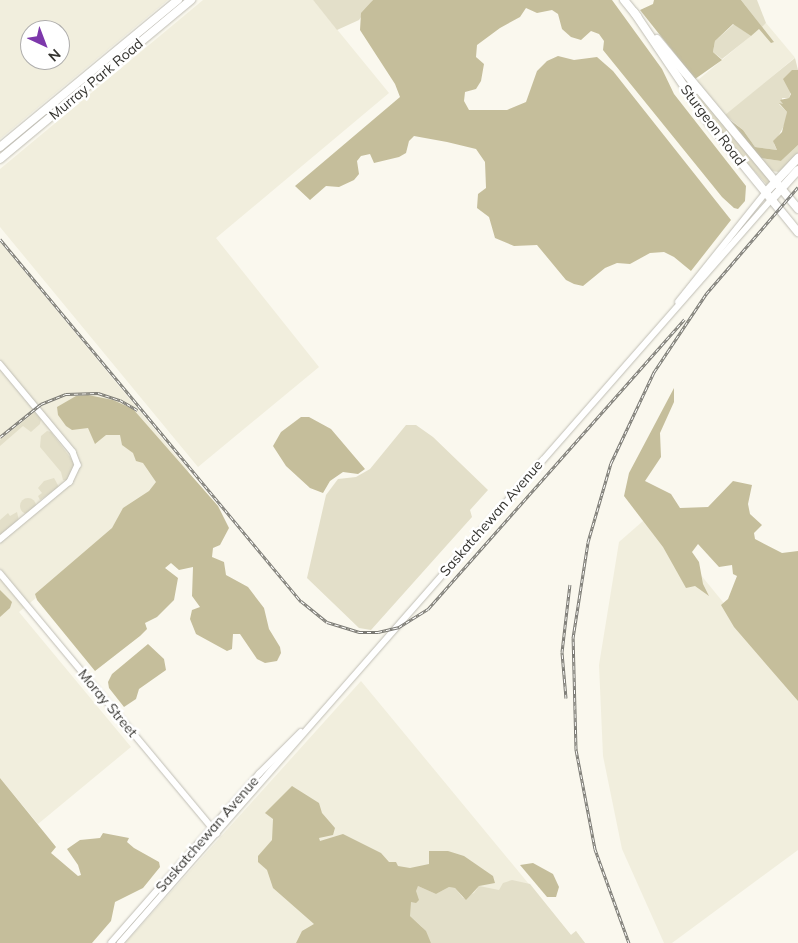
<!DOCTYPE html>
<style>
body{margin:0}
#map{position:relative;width:798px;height:943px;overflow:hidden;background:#faf8ee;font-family:Mulish,sans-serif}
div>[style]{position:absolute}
.built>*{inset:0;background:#f1eedd;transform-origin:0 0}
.green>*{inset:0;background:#e3dfc9}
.round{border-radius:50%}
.forest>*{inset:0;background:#c5be9b}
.roads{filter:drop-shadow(0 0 1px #bfbdb4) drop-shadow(0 0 1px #bfbdb4)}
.street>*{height:5.5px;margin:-2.75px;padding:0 2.75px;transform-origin:2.75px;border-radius:2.75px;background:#fff}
.secondary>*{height:8px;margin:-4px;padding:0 4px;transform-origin:4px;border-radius:4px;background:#fff}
.rail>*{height:3px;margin-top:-1.5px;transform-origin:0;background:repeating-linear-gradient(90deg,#fff 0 4px,#7b7a74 0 8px);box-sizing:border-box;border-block:1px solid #7b7a74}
span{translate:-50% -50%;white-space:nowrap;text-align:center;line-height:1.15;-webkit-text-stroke:5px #fff;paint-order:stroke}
.street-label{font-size:14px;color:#34332f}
.north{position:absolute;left:20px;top:20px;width:50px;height:50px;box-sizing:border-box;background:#fff;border:1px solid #aeadac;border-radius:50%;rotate:137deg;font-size:14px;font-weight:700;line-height:20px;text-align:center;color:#34332f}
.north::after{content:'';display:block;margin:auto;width:18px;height:22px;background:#7d38ab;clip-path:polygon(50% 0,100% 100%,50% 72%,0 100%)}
</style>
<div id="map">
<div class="built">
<div style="clip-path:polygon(evenodd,0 0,168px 0,0 139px,0 0,30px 30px,60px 30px,60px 60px,30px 60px,30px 30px)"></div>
<div style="clip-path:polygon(203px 0,313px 0,389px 93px,216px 238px,319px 367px,198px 467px,0 227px,0 169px)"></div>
<div style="left:766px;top:23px;width:45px;height:90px;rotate:50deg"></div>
<div style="clip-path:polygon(0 242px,189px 471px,19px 612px,131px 747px,38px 824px,0 778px)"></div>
<div style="clip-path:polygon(651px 514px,798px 694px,798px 850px,672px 943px,664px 943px,622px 849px,603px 756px,599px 665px,619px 542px)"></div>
<div style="clip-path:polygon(361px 681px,571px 935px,576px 931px,585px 943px,125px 943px)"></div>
</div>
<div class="green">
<div style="clip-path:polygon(313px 0,373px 0,359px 20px,337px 30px)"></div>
<div style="clip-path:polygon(741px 0,757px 0,766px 23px,762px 27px)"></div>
<div style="clip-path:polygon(734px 24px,751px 36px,722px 59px,713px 52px,715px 41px)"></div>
<div style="clip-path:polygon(795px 58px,798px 70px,789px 98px,782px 98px,783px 104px,779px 104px,787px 112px,786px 122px,774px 144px,777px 150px,755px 147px,743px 130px,725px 115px)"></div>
<div style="clip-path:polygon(696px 97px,700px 97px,768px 178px,770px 182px,767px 185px,726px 140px)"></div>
<div style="clip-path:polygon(798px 145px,798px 155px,779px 172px,770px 171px,760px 158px,781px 161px)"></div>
<div style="clip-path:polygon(35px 412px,41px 419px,40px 424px,31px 432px,23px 426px,0 446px,0 440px)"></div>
<div style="clip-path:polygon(406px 425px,416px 425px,433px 437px,488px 490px,470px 510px,472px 517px,371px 630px,359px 628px,307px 578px,326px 495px,338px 479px,356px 477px,370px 469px)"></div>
<div style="clip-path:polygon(47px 431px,51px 432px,73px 461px,74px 468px,68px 481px,63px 480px,61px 472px,40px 447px,41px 436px)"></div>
<div style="clip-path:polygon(54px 478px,59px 487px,40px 500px,38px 496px,42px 493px,38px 488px,44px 481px)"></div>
<div class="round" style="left:20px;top:498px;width:16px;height:16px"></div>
<div style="clip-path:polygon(17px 512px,19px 521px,0 537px,0 520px,8px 513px,10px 516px)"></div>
<div style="clip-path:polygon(512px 880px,530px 884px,571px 935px,576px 931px,585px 943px,431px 943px,422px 927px,410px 916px,410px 901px,418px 886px,436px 894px,449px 887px,455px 888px,463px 898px,474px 893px,479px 886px,499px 890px,503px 883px)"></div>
</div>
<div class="forest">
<div style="clip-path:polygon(373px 0,612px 0,662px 69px,674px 94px,746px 186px,745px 201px,738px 209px,734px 208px,722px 197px,603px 50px,604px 41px,599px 34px,591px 31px,581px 40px,571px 37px,562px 29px,558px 14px,552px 10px,537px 13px,526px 8px,520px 17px,500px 28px,477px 45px,476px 57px,484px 64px,481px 81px,476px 89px,465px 92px,464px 101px,469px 110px,507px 110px,526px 102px,537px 71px,547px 61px,558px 56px,574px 60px,597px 57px,613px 71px,731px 220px,691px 271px,674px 257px,664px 252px,650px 253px,630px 264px,617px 263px,605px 268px,583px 286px,574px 284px,566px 280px,537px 245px,514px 246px,495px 238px,489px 217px,477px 208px,478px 194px,486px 188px,485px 162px,476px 149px,447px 142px,414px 136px,409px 141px,406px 153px,399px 157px,374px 163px,370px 154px,361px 156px,357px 161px,359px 174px,354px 180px,339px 187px,326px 186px,310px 200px,295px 186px,400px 97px,395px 84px,360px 30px,361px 13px)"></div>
<div style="clip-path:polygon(654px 0,741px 0,774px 42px,771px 43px,759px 29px,751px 36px,733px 24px,715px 41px,713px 52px,722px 60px,695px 79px,640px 10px,653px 4px)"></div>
<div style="clip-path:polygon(792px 70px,798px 70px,798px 145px,781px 161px,760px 158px,730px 120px,743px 130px,755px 147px,777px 150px,773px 141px,782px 132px,787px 112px,779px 103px,783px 104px,780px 100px,789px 98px,791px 94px,783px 79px)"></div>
<div style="clip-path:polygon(674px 388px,674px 402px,660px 433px,661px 457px,645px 481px,671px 494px,680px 508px,708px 507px,733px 481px,752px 485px,748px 504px,750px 514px,762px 525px,754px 533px,755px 539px,782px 553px,798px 551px,798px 701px,734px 627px,721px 605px,728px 599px,737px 576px,733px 574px,732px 565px,719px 567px,698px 544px,692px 552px,699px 562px,703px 584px,709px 596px,695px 586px,686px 588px,663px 547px,624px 496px,629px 473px)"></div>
<div style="clip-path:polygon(88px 395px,113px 400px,133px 409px,218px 506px,229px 528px,220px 545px,213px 548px,212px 557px,224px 562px,226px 575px,248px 587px,264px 608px,269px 629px,280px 647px,281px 653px,277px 661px,265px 663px,257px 659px,240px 634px,233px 634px,232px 649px,227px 651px,196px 634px,190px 619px,192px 610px,200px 607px,192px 596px,193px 567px,179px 570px,171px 563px,165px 568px,178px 578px,174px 600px,157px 617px,145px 623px,147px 629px,140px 636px,95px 671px,37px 600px,35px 594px,112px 528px,123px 508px,149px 491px,156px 482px,143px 463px,136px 461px,133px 453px,122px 445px,120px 435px,106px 435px,95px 444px,88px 428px,72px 430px,66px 426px,58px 415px,57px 407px,76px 396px)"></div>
<div style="clip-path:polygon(301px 417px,309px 417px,331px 429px,365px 469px,358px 474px,343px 472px,330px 481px,323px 493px,310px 488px,286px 466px,273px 446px,281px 432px)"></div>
<div style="clip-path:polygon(0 590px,12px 602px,10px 608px,0 617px)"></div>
<div style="clip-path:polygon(148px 644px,164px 659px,166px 670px,139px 689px,136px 699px,124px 707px,109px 688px,108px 682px,112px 674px)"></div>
<div style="clip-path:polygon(0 778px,56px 847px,51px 853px,78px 876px,81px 875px,78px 865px,67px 849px,80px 840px,100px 838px,103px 833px,129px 838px,127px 842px,134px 848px,159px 862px,160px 867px,143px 888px,115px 902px,111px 921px,92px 943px,0 943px)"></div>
<div style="clip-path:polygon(292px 786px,319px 803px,322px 813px,335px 828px,333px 835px,319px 838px,320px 841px,343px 834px,381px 853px,389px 862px,396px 862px,398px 866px,410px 868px,429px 864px,429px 851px,448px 851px,464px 856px,493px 876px,495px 883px,479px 886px,466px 900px,455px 888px,449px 887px,436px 894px,418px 886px,416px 891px,419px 900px,416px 903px,411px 902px,410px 916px,426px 931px,431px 943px,296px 943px,302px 931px,314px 924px,273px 888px,267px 870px,258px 862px,258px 856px,272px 840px,273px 819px,265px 813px)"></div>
<div style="clip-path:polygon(533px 863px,553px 874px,559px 887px,556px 897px,547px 897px,520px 865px)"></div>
</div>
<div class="roads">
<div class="street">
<div style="left:678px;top:302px;width:141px;rotate:-51.3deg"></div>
<div style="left:0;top:364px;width:114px;rotate:50.3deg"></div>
<div style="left:73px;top:452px;width:14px;rotate:69deg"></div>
<div style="left:78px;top:465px;width:19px;rotate:115deg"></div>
<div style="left:70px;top:482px;width:91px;rotate:140.4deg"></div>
<div style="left:0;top:573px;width:339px;rotate:50.2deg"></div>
<div style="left:111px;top:943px;width:225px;rotate:-48.8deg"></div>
<div style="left:259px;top:774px;width:59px;rotate:-45deg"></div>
<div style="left:120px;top:943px;width:988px;rotate:-48.78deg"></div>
</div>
<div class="secondary">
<div style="left:624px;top:0;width:21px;rotate:51deg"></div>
<div style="left:634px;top:12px;width:134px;rotate:56deg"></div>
<div style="left:709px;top:123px;width:141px;rotate:50.8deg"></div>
<div style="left:657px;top:39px;width:221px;rotate:50.3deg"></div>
<div style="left:0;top:147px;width:231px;rotate:-39.6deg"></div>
<div style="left:0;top:159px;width:249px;rotate:-39.8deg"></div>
<div style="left:766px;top:192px;width:47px;rotate:-46.7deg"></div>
<div style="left:771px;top:200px;width:40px;rotate:-48deg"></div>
</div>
</div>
<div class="rail">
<div style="left:0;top:239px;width:471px;rotate:50.3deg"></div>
<div style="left:301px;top:601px;width:33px;rotate:39deg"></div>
<div style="left:327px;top:622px;width:34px;rotate:17deg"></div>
<div style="left:359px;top:632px;width:19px"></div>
<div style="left:378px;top:632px;width:22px;rotate:-13deg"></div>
<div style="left:399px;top:627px;width:34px;rotate:-32deg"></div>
<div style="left:428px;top:609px;width:387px;rotate:-48.5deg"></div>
<div style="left:0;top:437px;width:53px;rotate:-38.8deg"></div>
<div style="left:41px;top:404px;width:27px;rotate:-22deg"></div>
<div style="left:66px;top:394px;width:32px;rotate:-2deg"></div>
<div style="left:98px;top:393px;width:23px;rotate:18deg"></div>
<div style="left:120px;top:400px;width:20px;rotate:30deg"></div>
<div style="left:566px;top:698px;width:46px;rotate:-95deg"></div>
<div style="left:562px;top:652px;width:68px;rotate:-83.3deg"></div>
<div style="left:629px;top:943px;width:100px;rotate:-109.9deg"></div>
<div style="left:595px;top:849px;width:102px;rotate:-100.8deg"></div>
<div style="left:576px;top:749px;width:111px;rotate:-91.5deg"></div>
<div style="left:573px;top:638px;width:97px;rotate:-81.1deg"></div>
<div style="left:588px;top:542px;width:82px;rotate:-73.8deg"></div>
<div style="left:611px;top:463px;width:101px;rotate:-64.7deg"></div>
<div style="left:654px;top:372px;width:94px;rotate:-56.3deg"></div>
<div style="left:706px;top:294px;width:141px;rotate:-49.3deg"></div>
</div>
<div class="street-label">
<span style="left:96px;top:79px;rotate:-40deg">Murray Park Road</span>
<span style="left:713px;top:125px;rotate:53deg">Sturgeon Road</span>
<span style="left:491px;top:518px;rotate:-49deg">Saskatchewan Avenue</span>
<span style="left:108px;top:703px;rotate:50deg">Moray Street</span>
<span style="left:207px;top:834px;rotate:-49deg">Saskatchewan Avenue</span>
</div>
<div class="north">N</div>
</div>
